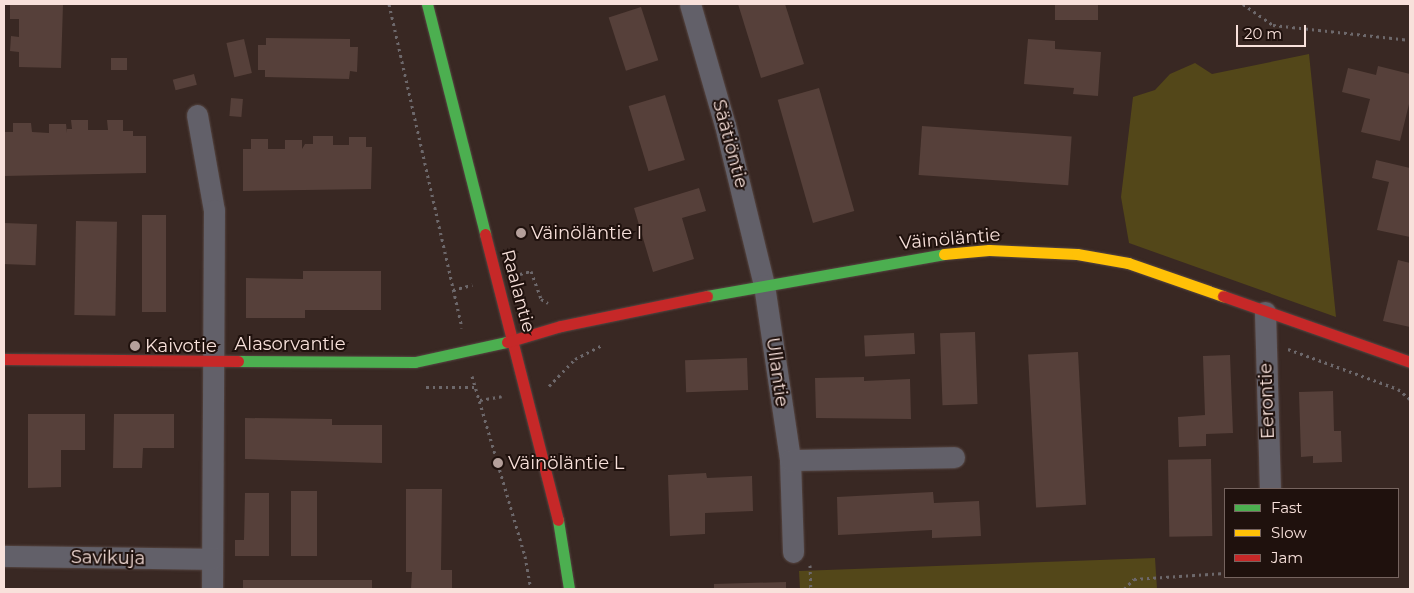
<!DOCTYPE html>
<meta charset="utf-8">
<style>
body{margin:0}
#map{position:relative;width:1414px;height:593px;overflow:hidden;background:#392823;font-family:Montserrat,sans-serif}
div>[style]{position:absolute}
.green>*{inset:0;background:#534719}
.building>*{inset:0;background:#56403a;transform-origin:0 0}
.path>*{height:3px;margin-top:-1.5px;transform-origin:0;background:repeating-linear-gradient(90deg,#6d686b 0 2.5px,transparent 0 6.5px)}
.roads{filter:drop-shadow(0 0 1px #564642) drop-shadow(0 0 1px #564642)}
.street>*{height:21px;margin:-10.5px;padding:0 10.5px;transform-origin:10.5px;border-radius:10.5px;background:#626069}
.fast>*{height:11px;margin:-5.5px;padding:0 5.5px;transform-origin:5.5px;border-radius:5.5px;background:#4caf50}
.slow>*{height:11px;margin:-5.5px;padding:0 5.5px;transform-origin:5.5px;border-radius:5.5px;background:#ffc107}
.jam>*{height:11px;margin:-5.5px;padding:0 5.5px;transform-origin:5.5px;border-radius:5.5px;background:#c62828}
.dots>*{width:14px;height:14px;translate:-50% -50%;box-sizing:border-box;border:2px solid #1f110d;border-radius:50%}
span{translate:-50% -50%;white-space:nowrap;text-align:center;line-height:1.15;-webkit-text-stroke:4px #1f110d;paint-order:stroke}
.street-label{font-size:18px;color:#f8e1db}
.poi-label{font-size:18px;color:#f8e1db}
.left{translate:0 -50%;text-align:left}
.frame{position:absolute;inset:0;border:5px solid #f8e1db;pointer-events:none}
.legend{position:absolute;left:1224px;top:488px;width:175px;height:90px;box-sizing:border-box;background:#1f110d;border:1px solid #76645f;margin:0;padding:6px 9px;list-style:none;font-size:15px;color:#f8e1db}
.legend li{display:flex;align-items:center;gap:10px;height:25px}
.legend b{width:25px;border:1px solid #76645f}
.scale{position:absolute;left:1236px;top:25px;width:70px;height:22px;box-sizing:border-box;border:2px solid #f8e1db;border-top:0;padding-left:6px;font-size:15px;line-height:18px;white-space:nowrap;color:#f8e1db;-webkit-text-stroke:4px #1f110d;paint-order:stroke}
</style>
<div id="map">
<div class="green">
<div style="clip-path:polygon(1309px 54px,1336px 317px,1129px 243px,1121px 197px,1133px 97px,1155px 90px,1170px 74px,1195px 63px,1212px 74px)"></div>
<div style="clip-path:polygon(1155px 558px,1157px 589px,800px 589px,799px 571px)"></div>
</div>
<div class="building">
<div style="clip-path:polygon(10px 4px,63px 4px,61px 68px,19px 67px,19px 52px,10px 51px,11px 36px,19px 37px,19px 19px,10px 19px)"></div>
<div style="clip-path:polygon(738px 4px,785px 4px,804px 64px,761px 78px)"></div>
<div style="left:1055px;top:4px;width:43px;height:16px"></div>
<div style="left:641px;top:7px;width:56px;height:34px;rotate:72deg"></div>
<div style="clip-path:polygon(266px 38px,350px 39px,350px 47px,358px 47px,357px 72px,350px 71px,349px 79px,265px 77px,265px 70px,258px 70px,258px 45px,266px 45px)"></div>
<div style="left:244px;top:39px;width:35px;height:18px;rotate:77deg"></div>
<div style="clip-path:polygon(1028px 39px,1055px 41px,1055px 49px,1101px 52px,1098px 96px,1073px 94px,1074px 88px,1024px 84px)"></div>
<div style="left:111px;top:58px;width:16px;height:12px"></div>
<div style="clip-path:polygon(1378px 66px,1410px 74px,1410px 100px,1400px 141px,1361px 132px,1370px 99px,1342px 92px,1348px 68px,1376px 75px)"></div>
<div style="left:194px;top:74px;width:11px;height:22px;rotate:75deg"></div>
<div style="left:819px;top:88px;width:128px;height:43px;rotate:74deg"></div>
<div style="left:665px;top:95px;width:68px;height:38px;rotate:73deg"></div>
<div style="left:231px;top:98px;width:12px;height:18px;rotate:5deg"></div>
<div style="clip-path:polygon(71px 120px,88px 120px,88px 130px,108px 130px,107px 120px,123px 120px,123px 131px,133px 131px,133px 136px,146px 136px,146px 173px,4px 176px,4px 132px,13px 132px,13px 123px,31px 123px,32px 132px,49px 133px,49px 124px,66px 124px,67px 133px,67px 129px,72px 129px)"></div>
<div style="left:922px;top:126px;width:150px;height:49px;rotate:4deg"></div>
<div style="clip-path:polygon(313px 136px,333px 136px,333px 145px,349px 145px,349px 137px,366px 137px,366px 147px,372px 147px,371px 189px,243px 191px,243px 149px,251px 149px,251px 139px,268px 139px,268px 149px,285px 149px,285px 140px,302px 140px,302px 149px,305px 144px,313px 144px)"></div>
<div style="clip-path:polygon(1376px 160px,1410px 168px,1410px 237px,1377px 230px,1389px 182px,1372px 178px)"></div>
<div style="clip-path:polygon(699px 188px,706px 211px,682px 218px,694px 259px,653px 272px,634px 208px)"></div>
<div style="left:142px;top:215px;width:24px;height:97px"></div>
<div style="left:76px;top:221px;width:41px;height:94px;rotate:1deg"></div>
<div style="left:4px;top:223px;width:33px;height:41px;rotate:2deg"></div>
<div style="clip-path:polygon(1398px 260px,1410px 263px,1410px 327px,1383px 321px)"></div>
<div style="clip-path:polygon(303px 271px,381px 271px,381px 310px,305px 310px,305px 318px,246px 318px,246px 278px,303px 279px)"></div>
<div style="left:975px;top:332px;width:72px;height:35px;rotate:88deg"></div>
<div style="left:914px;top:333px;width:21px;height:50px;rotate:87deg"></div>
<div style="left:1078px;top:352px;width:153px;height:50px;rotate:87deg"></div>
<div style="clip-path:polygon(1230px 355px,1233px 433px,1206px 434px,1206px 446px,1179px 447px,1178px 417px,1205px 415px,1203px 356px)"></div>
<div style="left:747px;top:358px;width:32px;height:62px;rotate:88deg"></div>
<div style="clip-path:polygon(864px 377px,864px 381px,910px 379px,911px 419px,816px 418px,815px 378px)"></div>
<div style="clip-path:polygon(1333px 391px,1334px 431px,1341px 431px,1342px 462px,1313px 463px,1313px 456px,1301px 457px,1299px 392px)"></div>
<div style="clip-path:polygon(28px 414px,85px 414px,85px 450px,61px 450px,61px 487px,28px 488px)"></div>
<div style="clip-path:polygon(114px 414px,174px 414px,174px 448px,143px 448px,142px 468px,113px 468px)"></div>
<div style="clip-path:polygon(245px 418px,332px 419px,332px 425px,382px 425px,382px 463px,245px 459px)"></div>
<div style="left:1211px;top:459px;width:77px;height:43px;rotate:89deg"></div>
<div style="clip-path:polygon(706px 473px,707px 478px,752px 476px,753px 511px,705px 513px,705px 534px,670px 536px,668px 475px)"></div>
<div style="clip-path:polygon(406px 489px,442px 489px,441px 570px,452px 570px,452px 589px,411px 589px,412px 572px,406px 572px)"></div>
<div style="left:291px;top:491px;width:26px;height:65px"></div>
<div style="clip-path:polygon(933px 492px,934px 503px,979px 501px,981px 536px,932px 538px,932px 530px,838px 535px,837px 497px)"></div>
<div style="clip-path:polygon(245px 493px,269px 493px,269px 556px,235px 556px,235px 540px,244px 540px)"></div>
<div style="left:243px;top:580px;width:129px;height:9px"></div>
<div style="clip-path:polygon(786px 582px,786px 589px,714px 589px,714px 584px)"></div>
</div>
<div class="path">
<div style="left:389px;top:4px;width:332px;rotate:77.3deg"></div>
<div style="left:1243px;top:4px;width:37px;rotate:35deg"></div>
<div style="left:1273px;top:25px;width:138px;rotate:6.2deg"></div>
<div style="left:520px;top:274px;width:11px;rotate:-15deg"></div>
<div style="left:531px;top:271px;width:30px;rotate:70deg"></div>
<div style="left:541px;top:299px;width:8px;rotate:30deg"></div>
<div style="left:453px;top:290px;width:20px;rotate:-15deg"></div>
<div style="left:1288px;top:349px;width:117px;rotate:20deg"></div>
<div style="left:1398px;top:389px;width:16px;rotate:40deg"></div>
<div style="left:472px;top:376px;width:188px;rotate:73.6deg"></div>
<div style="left:525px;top:556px;width:34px;rotate:80deg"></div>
<div style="left:549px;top:386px;width:37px;rotate:-46deg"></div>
<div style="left:575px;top:359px;width:31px;rotate:-27deg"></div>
<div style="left:426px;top:387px;width:49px"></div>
<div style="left:480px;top:400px;width:22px;rotate:-10deg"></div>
<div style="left:810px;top:565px;width:24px;rotate:88deg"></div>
<div style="left:1124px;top:589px;width:14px;rotate:-45deg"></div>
<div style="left:1134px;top:579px;width:91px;rotate:-3.8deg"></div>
</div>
<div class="roads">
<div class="street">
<div style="left:690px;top:4px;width:126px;rotate:73.9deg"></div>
<div style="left:725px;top:125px;width:165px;rotate:76.3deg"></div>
<div style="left:764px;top:285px;width:177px;rotate:81.5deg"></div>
<div style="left:790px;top:460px;width:92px;rotate:88.1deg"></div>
<div style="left:197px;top:115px;width:97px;rotate:79.9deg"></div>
<div style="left:214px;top:210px;width:379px;rotate:90.3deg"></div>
<div style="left:1265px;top:312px;width:177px;rotate:88.4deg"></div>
<div style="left:790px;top:460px;width:164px;rotate:-1deg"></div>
<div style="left:4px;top:556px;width:208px;rotate:0.8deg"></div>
</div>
<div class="fast">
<div style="left:427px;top:4px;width:237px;rotate:75.8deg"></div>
<div style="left:707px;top:296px;width:241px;rotate:-10deg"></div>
<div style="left:238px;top:361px;width:177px;rotate:0.3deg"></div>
<div style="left:415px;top:362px;width:94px;rotate:-12.3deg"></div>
<div style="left:558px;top:520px;width:70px;rotate:80.9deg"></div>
</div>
<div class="slow">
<div style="left:944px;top:254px;width:45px;rotate:-5.1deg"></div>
<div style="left:989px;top:250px;width:88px;rotate:2.6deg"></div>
<div style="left:1077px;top:254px;width:52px;rotate:10deg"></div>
<div style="left:1128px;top:263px;width:101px;rotate:19.2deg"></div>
</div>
<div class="jam">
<div style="left:485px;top:234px;width:295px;rotate:75.7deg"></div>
<div style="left:1223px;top:296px;width:198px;rotate:19.4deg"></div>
<div style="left:507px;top:342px;width:56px;rotate:-16.5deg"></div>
<div style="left:561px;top:326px;width:149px;rotate:-11.6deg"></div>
<div style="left:4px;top:359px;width:234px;rotate:0.5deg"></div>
</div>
</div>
<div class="dots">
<div style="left:521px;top:233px;background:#b5a09b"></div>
<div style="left:135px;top:346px;background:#b5a09b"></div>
<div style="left:498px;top:463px;background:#b5a09b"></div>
</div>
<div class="street-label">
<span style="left:730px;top:144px;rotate:75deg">Säätiöntie</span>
<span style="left:950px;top:239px;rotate:-5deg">Väinöläntie</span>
<span style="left:518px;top:291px;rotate:75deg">Raalantie</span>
<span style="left:290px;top:344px">Alasorvantie</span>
<span style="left:777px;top:372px;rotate:82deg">Ullantie</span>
<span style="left:1267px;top:401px;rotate:-92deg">Eerontie</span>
<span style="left:108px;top:558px;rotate:1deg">Savikuja</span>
</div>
<div class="poi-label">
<span class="left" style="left:531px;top:233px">Väinöläntie I</span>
<span class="left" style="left:145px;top:346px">Kaivotie</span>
<span class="left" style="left:508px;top:463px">Väinöläntie L</span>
</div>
<div class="frame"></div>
<ul class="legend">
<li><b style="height:6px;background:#4caf50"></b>Fast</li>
<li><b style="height:6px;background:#ffc107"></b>Slow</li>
<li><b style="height:6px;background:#c62828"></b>Jam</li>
</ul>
<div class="scale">20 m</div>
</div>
